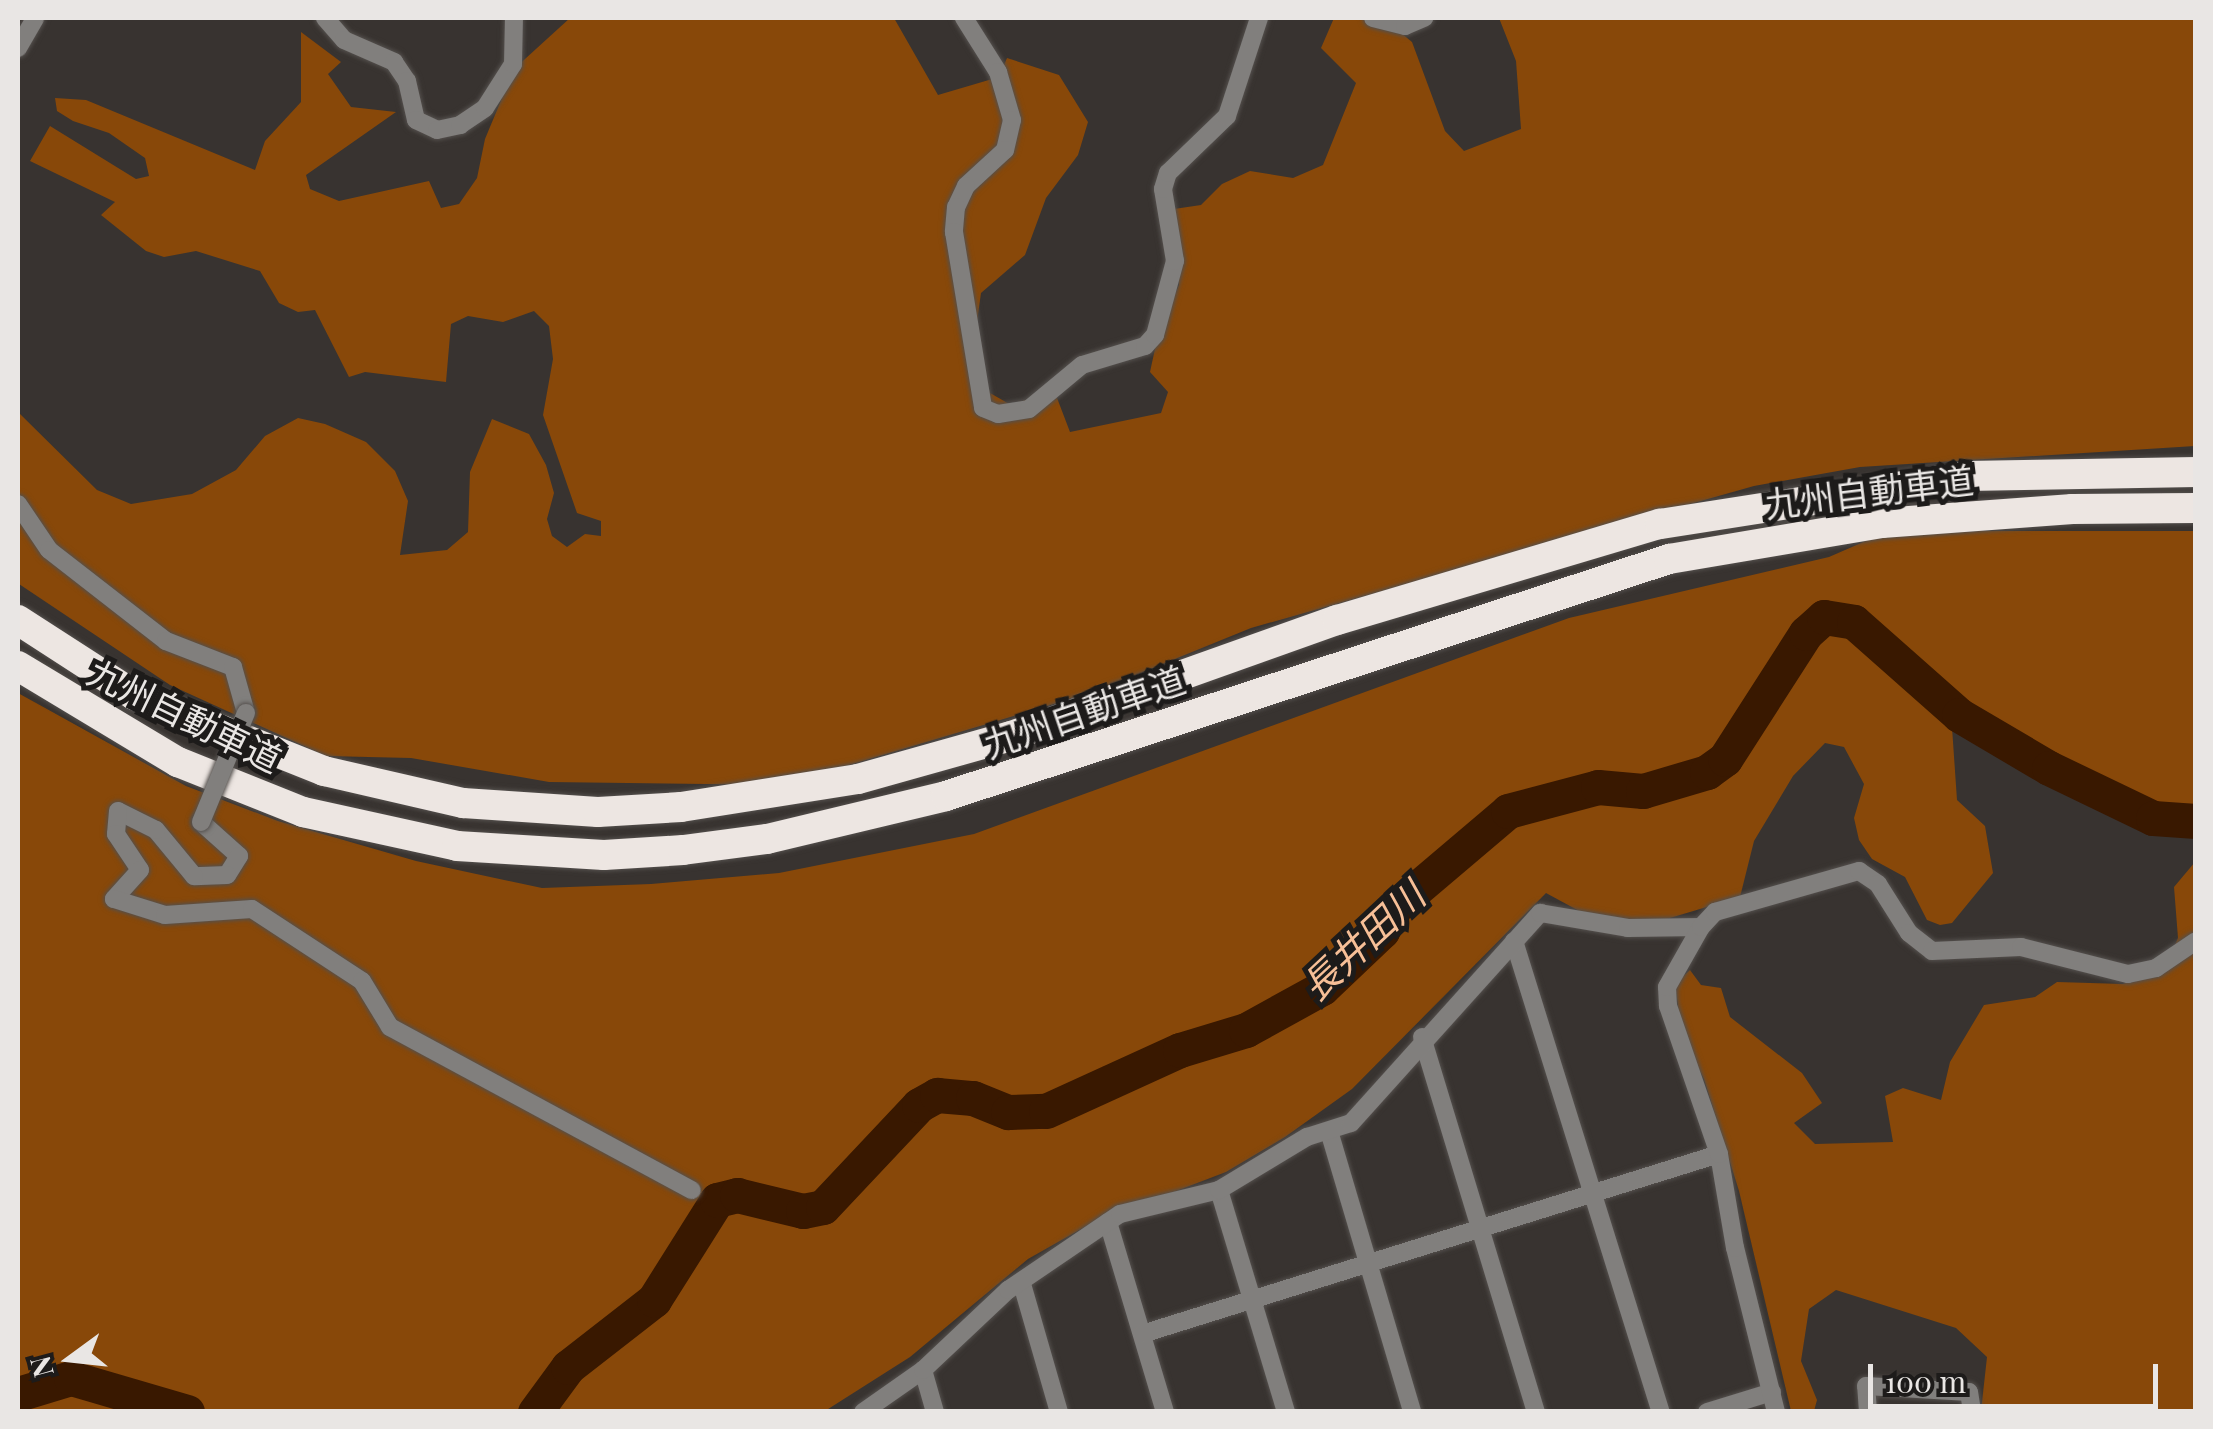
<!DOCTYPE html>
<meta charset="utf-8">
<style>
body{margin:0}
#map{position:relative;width:2213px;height:1429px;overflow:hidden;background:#383330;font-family:"Playfair Display","Noto Sans JP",serif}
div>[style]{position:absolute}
.forest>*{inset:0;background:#884809}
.river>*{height:35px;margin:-17.5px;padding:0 17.5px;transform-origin:17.5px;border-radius:17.5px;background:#391800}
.roads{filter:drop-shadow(0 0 2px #54504d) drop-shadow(0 0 2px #54504d)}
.minor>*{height:18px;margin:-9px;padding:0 9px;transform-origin:9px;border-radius:9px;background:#817f7d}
.motorway>*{height:30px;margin:-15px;padding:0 15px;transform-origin:15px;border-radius:15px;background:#ede6e2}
.bridges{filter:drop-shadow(0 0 2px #54504d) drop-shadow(0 0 2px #54504d)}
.minor-bridge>*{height:18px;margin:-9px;padding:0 9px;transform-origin:9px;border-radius:9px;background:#817f7d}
span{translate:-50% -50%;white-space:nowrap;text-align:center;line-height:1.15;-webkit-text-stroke:10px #1d1b1a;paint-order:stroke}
.street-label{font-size:35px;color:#e9e6e4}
.water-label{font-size:38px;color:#f7bf97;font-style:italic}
.frame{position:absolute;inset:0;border:20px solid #e9e6e4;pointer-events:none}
.north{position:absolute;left:20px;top:1309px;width:100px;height:100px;-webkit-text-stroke:8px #1d1b1a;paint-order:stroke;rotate:255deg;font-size:28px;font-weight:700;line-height:40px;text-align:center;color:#e9e6e4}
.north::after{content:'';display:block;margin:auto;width:35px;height:45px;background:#e9e6e4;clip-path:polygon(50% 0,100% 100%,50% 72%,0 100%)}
.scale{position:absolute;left:1868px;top:1364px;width:290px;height:45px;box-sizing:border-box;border:5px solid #e9e6e4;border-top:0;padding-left:12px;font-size:30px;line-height:35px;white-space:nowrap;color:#e9e6e4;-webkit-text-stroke:8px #1d1b1a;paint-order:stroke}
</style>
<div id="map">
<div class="forest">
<div style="clip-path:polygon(570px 18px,894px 18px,938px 95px,999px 77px,1007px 58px,1059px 75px,1088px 122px,1078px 155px,1046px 198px,1025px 255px,981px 293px,976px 329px,978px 366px,990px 393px,1011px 405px,1054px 390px,1070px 432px,1161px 413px,1168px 392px,1150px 372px,1159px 330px,1179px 285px,1174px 209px,1201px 205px,1222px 184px,1250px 171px,1293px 178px,1323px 165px,1356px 83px,1321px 48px,1334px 18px,1383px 18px,1412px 42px,1445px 131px,1464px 151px,1521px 129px,1516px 61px,1499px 18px,2195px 18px,2195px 446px,1860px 467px,1754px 486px,1251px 628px,1094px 692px,782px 785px,549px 782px,411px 758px,326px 756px,170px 685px,19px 584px,18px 412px,97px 490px,131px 504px,192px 494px,236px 470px,265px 436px,298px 418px,325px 424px,366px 442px,395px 471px,408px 501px,400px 555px,447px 550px,468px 532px,470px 472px,492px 419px,529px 434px,546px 465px,554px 493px,547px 519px,552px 536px,567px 547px,585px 534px,601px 536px,601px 521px,577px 513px,543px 415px,553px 359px,549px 326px,534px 311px,503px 322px,468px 316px,451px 324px,446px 382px,365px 372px,349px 377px,315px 310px,298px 312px,279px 303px,260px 271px,196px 251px,164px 257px,146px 251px,101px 215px,115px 202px,30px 161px,50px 126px,136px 179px,149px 176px,145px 158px,109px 133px,73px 121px,57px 111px,55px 98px,86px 100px,255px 170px,265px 141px,301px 102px,301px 32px,341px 62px,328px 74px,351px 107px,396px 112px,306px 175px,310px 189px,339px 201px,429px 181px,441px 208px,459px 204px,477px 178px,485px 139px,514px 69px)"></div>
<div style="clip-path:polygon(1980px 531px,2195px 531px,2195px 813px,2162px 811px,2117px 792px,1950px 698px,1957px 800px,1985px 826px,1993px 873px,1952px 923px,1940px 925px,1927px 920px,1905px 877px,1872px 859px,1859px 840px,1854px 818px,1864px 784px,1844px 747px,1825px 743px,1793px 776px,1754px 841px,1740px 897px,1660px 921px,1592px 918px,1546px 893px,1352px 1089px,1285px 1137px,1226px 1172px,1090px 1224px,1028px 1259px,910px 1357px,825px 1411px,18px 1411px,18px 693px,186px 786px,278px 821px,416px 861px,542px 888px,651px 884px,779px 873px,974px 834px,1569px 618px,1829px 557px,1877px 536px)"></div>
<div style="clip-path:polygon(2195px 862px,2195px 1411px,1981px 1411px,1987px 1357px,1956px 1328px,1836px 1290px,1809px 1309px,1801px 1361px,1817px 1400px,1814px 1411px,1791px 1411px,1739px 1191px,1704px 1079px,1682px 1035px,1675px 984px,1690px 970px,1701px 985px,1721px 988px,1730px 1017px,1802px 1073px,1822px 1103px,1794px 1123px,1815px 1144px,1893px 1142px,1885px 1096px,1903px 1088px,1941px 1100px,1950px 1062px,1984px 1005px,2035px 997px,2057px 982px,2123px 984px,2164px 969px,2178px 938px,2174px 887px)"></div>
</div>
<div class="river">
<div style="left:18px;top:1394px;width:55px;rotate:-16.8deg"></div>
<div style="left:71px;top:1378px;width:121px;rotate:16.3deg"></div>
<div style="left:535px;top:1412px;width:56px;rotate:-53.7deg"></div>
<div style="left:568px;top:1367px;width:109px;rotate:-37.9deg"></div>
<div style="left:654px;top:1300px;width:118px;rotate:-57.8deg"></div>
<div style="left:717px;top:1200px;width:21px;rotate:-14deg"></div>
<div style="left:737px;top:1195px;width:68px;rotate:13.6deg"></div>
<div style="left:803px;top:1211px;width:20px;rotate:-11deg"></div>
<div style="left:823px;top:1207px;width:140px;rotate:-46.7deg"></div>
<div style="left:919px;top:1105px;width:21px;rotate:-29deg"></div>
<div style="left:937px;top:1095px;width:36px;rotate:5deg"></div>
<div style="left:973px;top:1098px;width:38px;rotate:22deg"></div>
<div style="left:1008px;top:1112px;width:38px;rotate:-2deg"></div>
<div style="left:1046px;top:1111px;width:147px;rotate:-24.5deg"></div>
<div style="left:1180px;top:1050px;width:69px;rotate:-16.9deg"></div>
<div style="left:1246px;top:1030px;width:87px;rotate:-28.9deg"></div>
<div style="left:1322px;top:988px;width:83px;rotate:-43.5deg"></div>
<div style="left:1382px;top:931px;width:27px;rotate:-62deg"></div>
<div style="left:1395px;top:907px;width:148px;rotate:-40.3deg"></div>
<div style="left:1508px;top:811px;width:93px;rotate:-14.9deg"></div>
<div style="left:1598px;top:787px;width:45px;rotate:5.1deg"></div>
<div style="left:1643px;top:791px;width:67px;rotate:-16.5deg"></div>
<div style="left:1707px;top:772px;width:22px;rotate:-36deg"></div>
<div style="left:1725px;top:759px;width:150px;rotate:-57.3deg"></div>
<div style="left:1806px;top:633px;width:24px;rotate:-42deg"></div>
<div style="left:1824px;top:617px;width:30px;rotate:9deg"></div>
<div style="left:1854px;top:622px;width:140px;rotate:41.5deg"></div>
<div style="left:1959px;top:715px;width:104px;rotate:30.5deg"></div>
<div style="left:2049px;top:768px;width:115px;rotate:25.7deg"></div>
<div style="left:2153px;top:818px;width:43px;rotate:4deg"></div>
</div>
<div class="roads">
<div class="minor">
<div style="left:325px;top:18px;width:29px;rotate:49deg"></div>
<div style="left:344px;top:40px;width:55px;rotate:23.7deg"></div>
<div style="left:394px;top:62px;width:23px;rotate:56deg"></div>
<div style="left:407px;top:81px;width:40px;rotate:77deg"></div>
<div style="left:416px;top:120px;width:23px;rotate:25deg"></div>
<div style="left:437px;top:130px;width:24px;rotate:-12deg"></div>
<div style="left:460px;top:125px;width:30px;rotate:-34deg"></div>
<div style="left:485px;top:108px;width:52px;rotate:-57.5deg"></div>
<div style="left:513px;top:64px;width:46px;rotate:-88.8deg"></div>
<div style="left:964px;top:18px;width:64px;rotate:57.8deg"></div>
<div style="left:998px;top:72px;width:50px;rotate:73.7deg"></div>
<div style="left:1012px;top:120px;width:31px;rotate:103deg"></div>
<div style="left:1005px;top:150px;width:53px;rotate:137.3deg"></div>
<div style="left:966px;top:186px;width:23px;rotate:115deg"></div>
<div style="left:956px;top:207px;width:25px;rotate:95deg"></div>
<div style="left:954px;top:232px;width:178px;rotate:80.6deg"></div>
<div style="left:983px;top:408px;width:16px;rotate:22deg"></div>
<div style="left:998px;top:414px;width:31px;rotate:-9deg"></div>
<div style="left:1029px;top:409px;width:69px;rotate:-39.7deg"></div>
<div style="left:1082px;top:365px;width:66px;rotate:-16.8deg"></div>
<div style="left:1145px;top:346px;width:15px;rotate:-48deg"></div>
<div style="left:1155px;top:335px;width:77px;rotate:-74.9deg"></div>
<div style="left:1175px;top:261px;width:73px;rotate:-99.5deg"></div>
<div style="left:1163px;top:189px;width:17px;rotate:-73deg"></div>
<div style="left:1168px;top:173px;width:82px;rotate:-44deg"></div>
<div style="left:1227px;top:116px;width:103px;rotate:-71.9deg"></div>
<div style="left:1373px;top:18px;width:33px;rotate:14deg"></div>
<div style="left:1405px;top:26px;width:21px;rotate:-23deg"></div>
<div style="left:18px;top:48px;width:34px;rotate:-60deg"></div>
<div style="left:18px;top:504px;width:55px;rotate:56deg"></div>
<div style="left:49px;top:550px;width:148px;rotate:37.9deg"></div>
<div style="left:166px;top:641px;width:72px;rotate:21.2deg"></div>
<div style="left:233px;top:667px;width:48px;rotate:74.2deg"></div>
<div style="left:201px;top:822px;width:51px;rotate:41.8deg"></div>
<div style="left:239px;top:856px;width:22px;rotate:122deg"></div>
<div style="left:227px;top:875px;width:33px;rotate:178deg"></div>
<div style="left:194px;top:876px;width:60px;rotate:-129.6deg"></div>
<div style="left:156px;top:830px;width:42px;rotate:-153.4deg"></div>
<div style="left:118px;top:811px;width:23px;rotate:95deg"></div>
<div style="left:116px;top:834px;width:43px;rotate:56.3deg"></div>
<div style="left:140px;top:870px;width:39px;rotate:132deg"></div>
<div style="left:114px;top:899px;width:53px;rotate:17.4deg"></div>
<div style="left:165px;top:915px;width:87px;rotate:-3.9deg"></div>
<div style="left:252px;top:909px;width:131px;rotate:33.2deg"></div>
<div style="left:362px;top:981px;width:54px;rotate:58.7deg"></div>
<div style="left:390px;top:1027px;width:343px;rotate:28.4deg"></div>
<div style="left:1514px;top:941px;width:493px;rotate:72.7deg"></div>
<div style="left:1422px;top:1037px;width:392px;rotate:73.1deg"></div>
<div style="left:1329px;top:1131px;width:293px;rotate:73.5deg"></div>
<div style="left:1219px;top:1190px;width:232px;rotate:73.2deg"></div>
<div style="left:1108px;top:1222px;width:198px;rotate:73.3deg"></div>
<div style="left:1022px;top:1284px;width:133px;rotate:73.9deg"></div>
<div style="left:1142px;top:1334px;width:604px;rotate:-17.33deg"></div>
<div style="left:923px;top:1370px;width:44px;rotate:74.1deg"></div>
<div style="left:863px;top:1412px;width:73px;rotate:-35deg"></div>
<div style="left:923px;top:1370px;width:117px;rotate:-43.3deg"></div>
<div style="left:1008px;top:1290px;width:135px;rotate:-34.2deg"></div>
<div style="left:1120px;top:1214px;width:102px;rotate:-13.6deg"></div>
<div style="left:1219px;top:1190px;width:103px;rotate:-31.1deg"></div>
<div style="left:1307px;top:1137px;width:46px;rotate:-17.7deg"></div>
<div style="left:1351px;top:1123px;width:283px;rotate:-48deg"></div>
<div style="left:1540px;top:913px;width:89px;rotate:9.7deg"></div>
<div style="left:1628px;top:928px;width:73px;rotate:-0.8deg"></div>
<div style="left:1707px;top:1412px;width:68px;rotate:-17.1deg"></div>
<div style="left:1776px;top:1412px;width:169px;rotate:-104deg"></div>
<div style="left:1735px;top:1248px;width:95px;rotate:-99.7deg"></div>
<div style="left:1719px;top:1154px;width:157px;rotate:-109deg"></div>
<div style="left:1668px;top:1006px;width:19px;rotate:-93deg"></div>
<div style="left:1667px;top:987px;width:69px;rotate:-60.5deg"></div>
<div style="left:1701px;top:927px;width:21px;rotate:-47deg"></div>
<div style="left:1715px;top:912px;width:150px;rotate:-15.9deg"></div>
<div style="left:1859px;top:871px;width:23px;rotate:34deg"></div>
<div style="left:1878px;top:884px;width:58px;rotate:57.7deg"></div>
<div style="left:1909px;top:933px;width:29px;rotate:38deg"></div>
<div style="left:1932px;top:951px;width:89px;rotate:-2.6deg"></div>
<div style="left:2021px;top:947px;width:110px;rotate:14.2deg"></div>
<div style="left:2128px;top:974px;width:29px;rotate:-12deg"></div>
<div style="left:2156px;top:968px;width:48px;rotate:-34deg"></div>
<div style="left:1868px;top:1412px;width:26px;rotate:-94deg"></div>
<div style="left:1866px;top:1386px;width:103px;rotate:3.3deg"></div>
<div style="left:1969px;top:1392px;width:20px;rotate:81deg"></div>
</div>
<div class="motorway">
<div style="left:18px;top:620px;width:138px;rotate:32.9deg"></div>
<div style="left:134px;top:695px;width:205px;rotate:21.8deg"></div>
<div style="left:324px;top:771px;width:143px;rotate:13deg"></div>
<div style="left:463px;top:803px;width:135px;rotate:3.8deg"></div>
<div style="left:598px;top:812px;width:83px;rotate:-3.4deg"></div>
<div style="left:681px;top:807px;width:179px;rotate:-9deg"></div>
<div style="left:858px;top:779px;width:159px;rotate:-15.7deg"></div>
<div style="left:1011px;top:736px;width:346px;rotate:-19.6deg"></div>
<div style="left:1337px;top:620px;width:337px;rotate:-16.6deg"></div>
<div style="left:1660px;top:524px;width:311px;rotate:-8.9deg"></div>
<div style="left:1967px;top:476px;width:229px;rotate:-1deg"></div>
<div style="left:18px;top:666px;width:187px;rotate:31deg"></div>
<div style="left:178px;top:762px;width:135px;rotate:21.8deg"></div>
<div style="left:303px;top:812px;width:158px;rotate:12.4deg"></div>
<div style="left:457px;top:846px;width:147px;rotate:3.5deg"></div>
<div style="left:604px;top:855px;width:79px;rotate:-3.6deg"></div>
<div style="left:683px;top:850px;width:85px;rotate:-7.5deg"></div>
<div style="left:767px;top:839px;width:184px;rotate:-13.5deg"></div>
<div style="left:946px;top:796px;width:761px;rotate:-18.15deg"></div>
<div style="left:1669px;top:559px;width:216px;rotate:-9.6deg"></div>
<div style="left:1882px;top:523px;width:191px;rotate:-4.2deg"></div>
<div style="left:2072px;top:509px;width:124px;rotate:-0.5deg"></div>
</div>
</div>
<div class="bridges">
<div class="minor-bridge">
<div style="left:201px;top:822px;width:118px;rotate:-67.6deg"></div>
</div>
</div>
<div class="street-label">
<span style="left:1869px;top:491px;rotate:-7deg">九州自動車道</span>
<span style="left:1084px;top:711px;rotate:-19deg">九州自動車道</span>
<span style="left:185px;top:715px;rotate:26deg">九州自動車道</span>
</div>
<div class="water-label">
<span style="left:1362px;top:940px;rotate:-43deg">長井田川</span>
</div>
<div class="frame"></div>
<div class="north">N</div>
<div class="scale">100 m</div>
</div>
